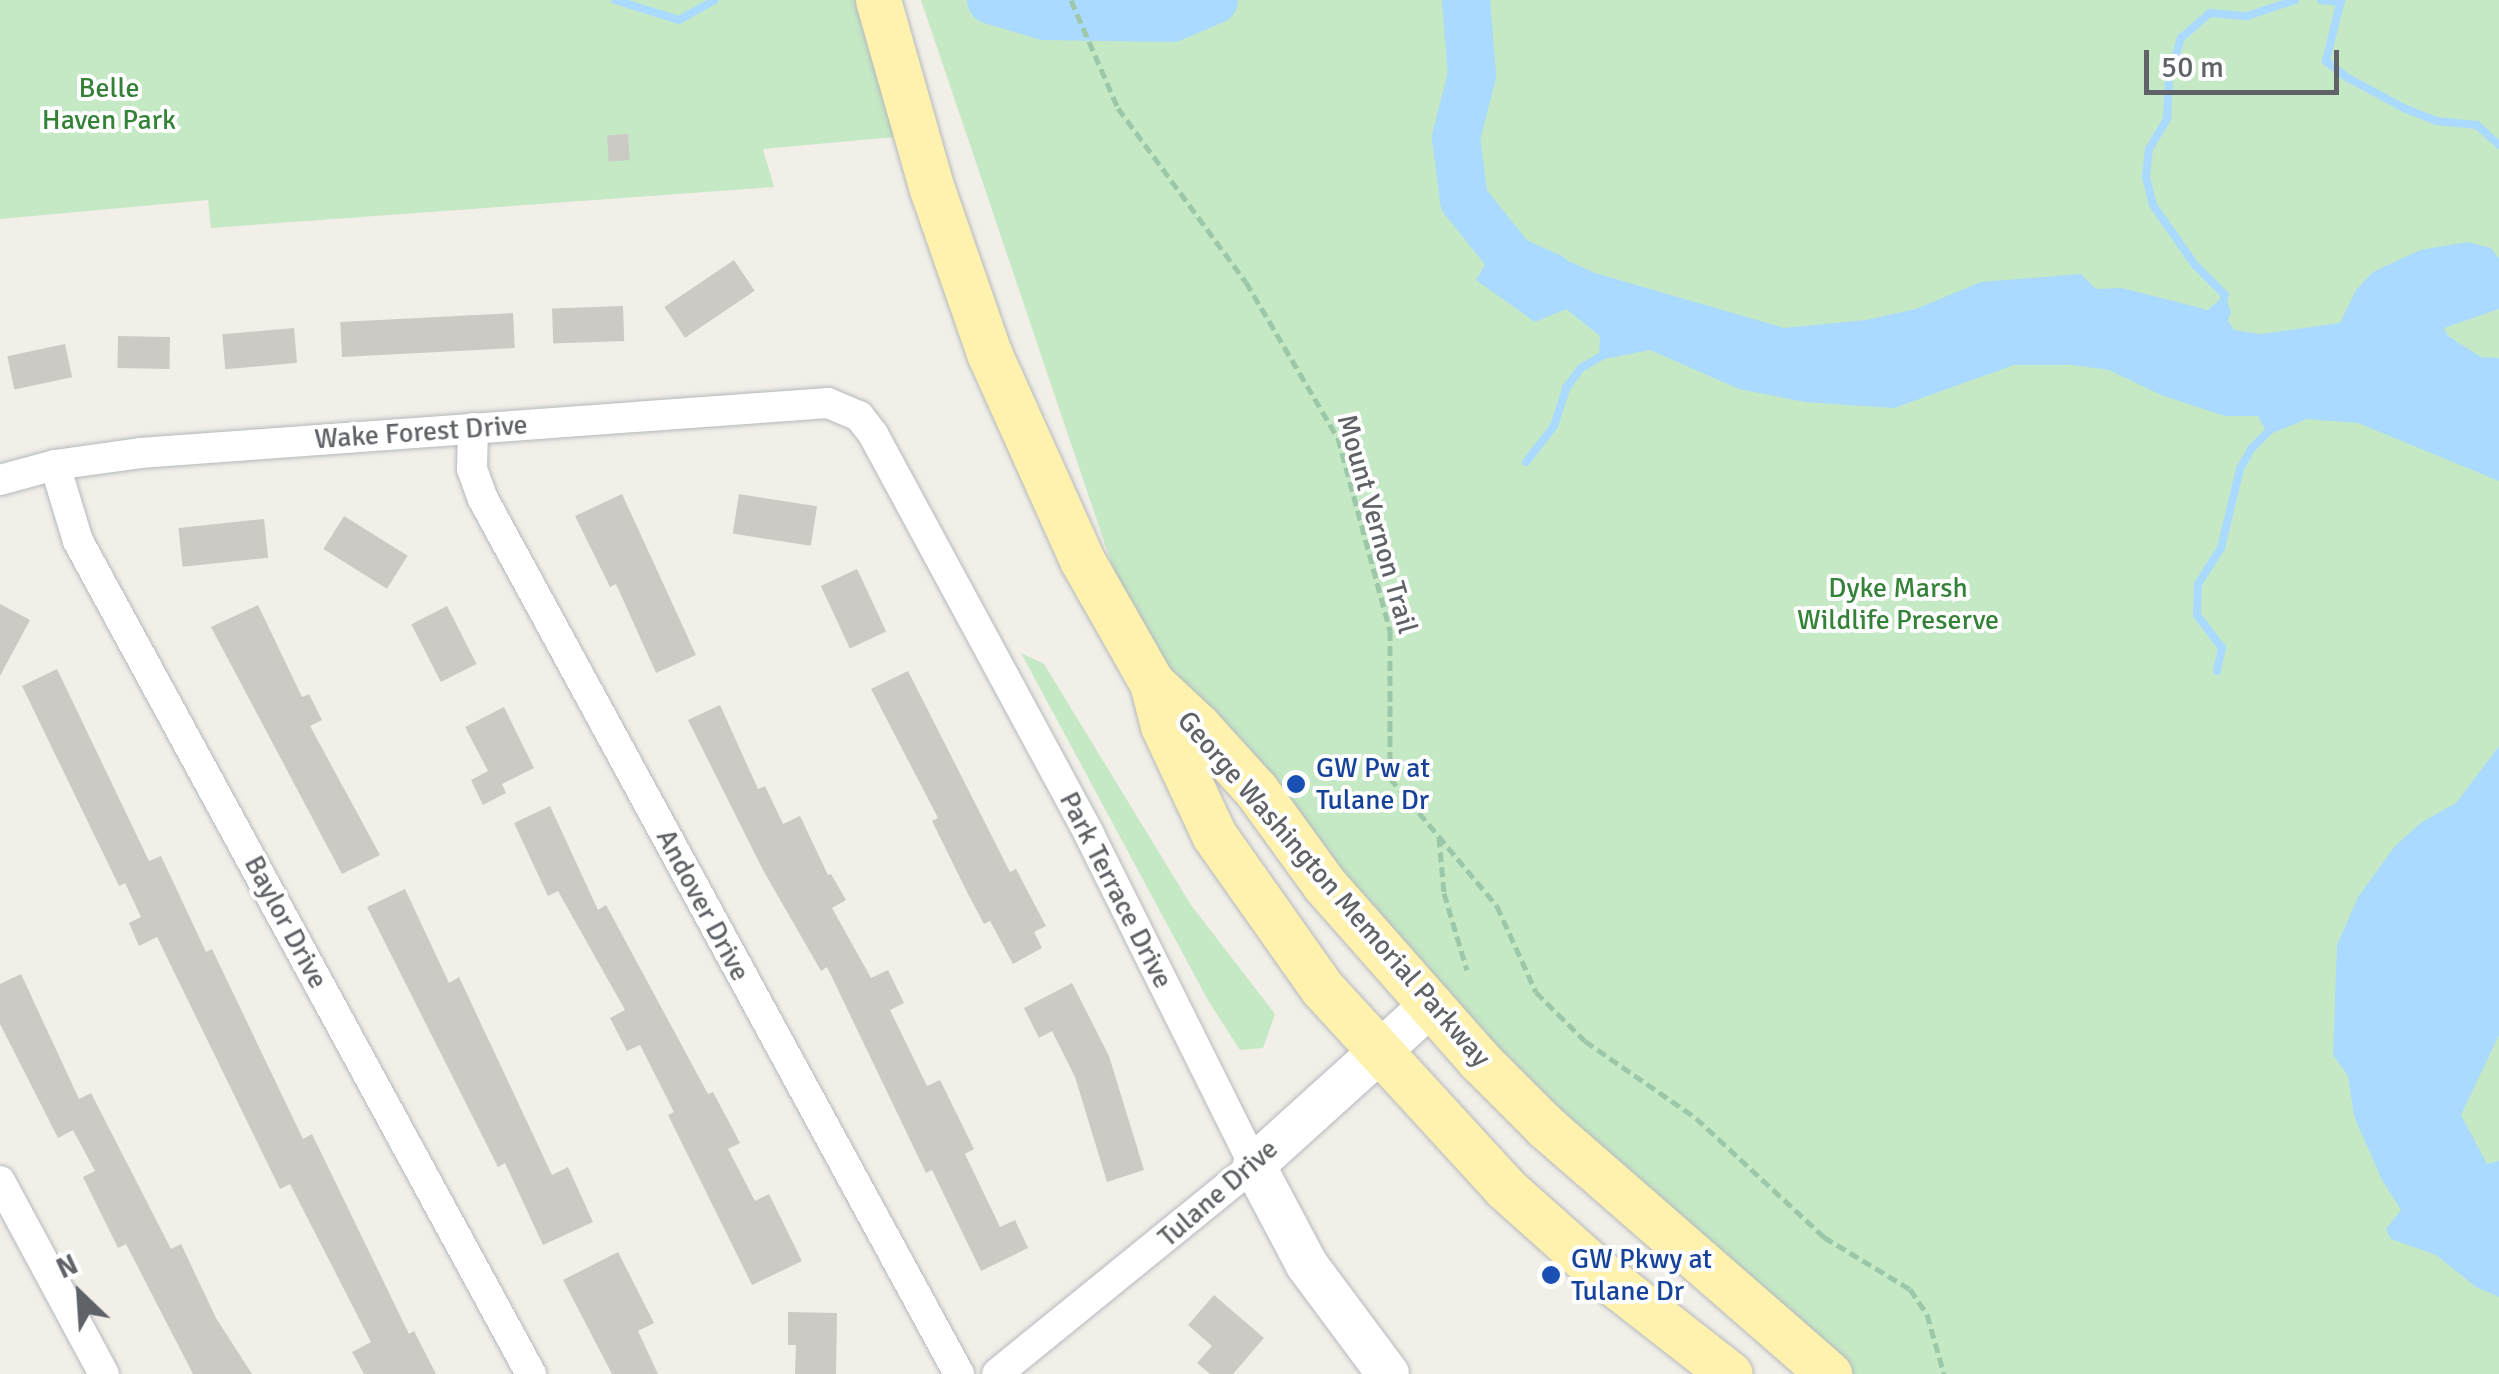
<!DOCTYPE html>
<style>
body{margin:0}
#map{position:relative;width:2499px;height:1374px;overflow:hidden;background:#f1efe8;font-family:Signika,sans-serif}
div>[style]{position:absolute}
.green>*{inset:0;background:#c5e8c5}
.water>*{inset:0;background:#aadaff}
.stream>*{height:8px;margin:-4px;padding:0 4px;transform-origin:4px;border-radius:4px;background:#aadaff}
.river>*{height:48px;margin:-24px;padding:0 24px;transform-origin:24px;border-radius:24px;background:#aadaff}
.building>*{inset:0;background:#cccac5;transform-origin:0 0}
.path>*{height:5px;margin-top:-2.5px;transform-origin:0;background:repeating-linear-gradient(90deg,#9cc7a9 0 10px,transparent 0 15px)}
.roads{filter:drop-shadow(0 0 2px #b5b8bc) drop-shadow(0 0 2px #b5b8bc)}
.street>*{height:30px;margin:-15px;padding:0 15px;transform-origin:15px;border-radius:15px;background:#fff}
.secondary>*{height:42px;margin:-21px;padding:0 21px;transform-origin:21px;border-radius:21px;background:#fff}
.primary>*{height:45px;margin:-22.5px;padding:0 22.5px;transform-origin:22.5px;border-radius:22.5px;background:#fff2af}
.dots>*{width:28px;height:28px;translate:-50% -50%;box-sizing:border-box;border:5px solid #fff;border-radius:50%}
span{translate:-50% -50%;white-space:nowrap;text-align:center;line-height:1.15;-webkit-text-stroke:8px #fff;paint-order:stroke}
.park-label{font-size:28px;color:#348238}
.street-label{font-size:28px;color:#5f6368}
.transit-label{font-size:28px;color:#164399}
.left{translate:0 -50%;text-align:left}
.north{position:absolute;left:30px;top:1244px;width:100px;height:100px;-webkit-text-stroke:8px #fff;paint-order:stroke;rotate:335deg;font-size:28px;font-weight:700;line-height:40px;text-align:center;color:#5f6368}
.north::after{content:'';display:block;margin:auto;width:35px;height:45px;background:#5f6368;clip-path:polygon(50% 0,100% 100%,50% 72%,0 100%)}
.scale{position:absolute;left:2144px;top:50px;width:195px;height:45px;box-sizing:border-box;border:5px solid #5f6368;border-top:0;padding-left:12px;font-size:30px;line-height:35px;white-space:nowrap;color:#5f6368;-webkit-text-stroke:8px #fff;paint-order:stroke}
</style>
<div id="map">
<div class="green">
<div style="clip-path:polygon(0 0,885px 0,916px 135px,763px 149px,774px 187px,211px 228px,208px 200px,0 219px)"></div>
<div style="clip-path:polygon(921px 0,2499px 0,2499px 1374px,1820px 1374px,1656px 1225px,1152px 683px)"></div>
<div style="clip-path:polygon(1021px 653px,1044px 664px,1191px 905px,1275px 1014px,1263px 1048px,1240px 1050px,1209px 1002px)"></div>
</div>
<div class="water">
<div style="clip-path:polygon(1508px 226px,1522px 240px,1595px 273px,1784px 328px,1866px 320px,1916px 309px,1981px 282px,2081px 274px,2096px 289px,2122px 288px,2208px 310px,2225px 295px,2231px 312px,2228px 321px,2234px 330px,2260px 334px,2340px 323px,2356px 290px,2373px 272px,2420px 250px,2467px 242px,2491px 248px,2499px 259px,2499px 309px,2444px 328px,2448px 336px,2481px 357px,2499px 358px,2499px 481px,2358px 423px,2307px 419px,2268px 435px,2258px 416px,2225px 416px,2161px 395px,2109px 370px,2073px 365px,2014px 365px,1894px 408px,1805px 402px,1739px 389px,1650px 350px,1599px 360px,1600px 336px,1566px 309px,1535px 322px,1476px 280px)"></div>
<div style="clip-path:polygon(2499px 746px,2499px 1035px,2461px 1115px,2487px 1164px,2499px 1161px,2499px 1297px,2476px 1287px,2436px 1255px,2391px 1239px,2386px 1229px,2401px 1210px,2382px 1180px,2354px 1116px,2348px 1076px,2333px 1055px,2337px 945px,2358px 897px,2395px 846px,2422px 822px,2456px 803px)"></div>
</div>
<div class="stream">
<div style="left:615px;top:0;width:67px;rotate:17.4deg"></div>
<div style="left:679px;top:20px;width:41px;rotate:-29.1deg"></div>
<div style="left:2321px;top:0;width:20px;rotate:6deg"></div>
<div style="left:2341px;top:0;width:63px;rotate:103.8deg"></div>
<div style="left:2326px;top:61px;width:28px;rotate:38deg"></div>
<div style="left:2348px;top:78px;width:64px;rotate:28.2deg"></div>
<div style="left:2404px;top:108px;width:35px;rotate:22deg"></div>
<div style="left:2436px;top:121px;width:41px;rotate:5.6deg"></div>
<div style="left:2477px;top:125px;width:30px;rotate:42deg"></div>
<div style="left:2223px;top:302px;width:7px;rotate:-74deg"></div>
<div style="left:2225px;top:295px;width:42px;rotate:-135deg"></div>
<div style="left:2195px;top:265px;width:73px;rotate:-125deg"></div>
<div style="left:2153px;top:205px;width:29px;rotate:-104deg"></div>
<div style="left:2146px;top:177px;width:28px;rotate:-84deg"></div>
<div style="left:2149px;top:149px;width:35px;rotate:-59deg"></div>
<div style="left:2167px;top:119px;width:39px;rotate:-87deg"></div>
<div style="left:2169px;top:80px;width:44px;rotate:-74.1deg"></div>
<div style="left:2181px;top:38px;width:38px;rotate:-41deg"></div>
<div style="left:2210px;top:13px;width:37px;rotate:5deg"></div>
<div style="left:2247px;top:16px;width:51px;rotate:-18.4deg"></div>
<div style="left:1526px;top:462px;width:46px;rotate:-52.1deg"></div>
<div style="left:1554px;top:426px;width:40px;rotate:-72deg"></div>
<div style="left:1566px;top:388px;width:25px;rotate:-53deg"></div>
<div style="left:1581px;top:368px;width:30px;rotate:-30deg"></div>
<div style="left:2217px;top:671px;width:24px;rotate:-78deg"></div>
<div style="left:2222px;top:648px;width:41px;rotate:-127.1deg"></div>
<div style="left:2197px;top:615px;width:31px;rotate:-88deg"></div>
<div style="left:2198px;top:584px;width:43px;rotate:-57.4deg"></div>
<div style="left:2221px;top:548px;width:81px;rotate:-76.5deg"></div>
<div style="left:2240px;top:469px;width:23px;rotate:-61deg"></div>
<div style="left:2251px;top:449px;width:31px;rotate:-45deg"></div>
</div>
<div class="river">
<div style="left:991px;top:0;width:56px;rotate:16.5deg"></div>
<div style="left:1045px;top:16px;width:127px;rotate:0.9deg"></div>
<div style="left:1172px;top:18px;width:46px;rotate:-23.2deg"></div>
<div style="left:1466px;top:0;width:75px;rotate:85.4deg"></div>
<div style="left:1472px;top:75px;width:65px;rotate:104.3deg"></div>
<div style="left:1456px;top:138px;width:63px;rotate:82.6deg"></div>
<div style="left:1464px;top:200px;width:77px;rotate:51.3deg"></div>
<div style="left:1512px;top:260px;width:42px;rotate:24.1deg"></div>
</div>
<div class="building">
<div style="left:628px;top:134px;width:26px;height:21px;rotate:86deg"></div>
<div style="left:734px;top:260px;width:37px;height:84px;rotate:56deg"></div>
<div style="left:623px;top:306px;width:35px;height:71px;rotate:88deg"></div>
<div style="left:513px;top:313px;width:35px;height:173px;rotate:87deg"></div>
<div style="left:294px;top:328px;width:35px;height:72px;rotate:85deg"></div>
<div style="left:118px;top:336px;width:52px;height:32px;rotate:1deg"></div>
<div style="left:65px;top:344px;width:34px;height:59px;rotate:78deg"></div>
<div style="clip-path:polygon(622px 494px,696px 655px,656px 673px,616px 584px,610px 587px,575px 516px)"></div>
<div style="left:739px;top:494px;width:79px;height:40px;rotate:9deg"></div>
<div style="left:344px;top:516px;width:75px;height:39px;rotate:32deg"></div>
<div style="left:264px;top:519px;width:39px;height:86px;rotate:84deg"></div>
<div style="left:857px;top:569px;width:69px;height:40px;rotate:65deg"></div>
<div style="clip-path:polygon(0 604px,30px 620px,0 676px)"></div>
<div style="clip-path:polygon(258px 605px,302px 697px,309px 694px,322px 720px,310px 726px,380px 855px,342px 874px,211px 627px)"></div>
<div style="left:447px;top:606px;width:65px;height:40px;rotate:63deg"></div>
<div style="clip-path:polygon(57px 669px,149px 861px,161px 856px,206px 952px,212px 949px,303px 1139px,312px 1134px,409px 1334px,414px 1331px,436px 1374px,364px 1374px,352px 1352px,371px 1342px,290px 1184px,280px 1189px,157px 937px,139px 946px,129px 923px,141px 917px,125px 883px,119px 886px,22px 686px)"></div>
<div style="clip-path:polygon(908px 671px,1010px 872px,1016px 869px,1046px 926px,1034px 932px,1042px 948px,1013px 964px,990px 921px,984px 924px,968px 894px,932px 821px,938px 818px,871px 689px)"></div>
<div style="clip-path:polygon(720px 705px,758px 789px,765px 786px,783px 824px,800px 816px,828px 875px,831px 874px,846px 900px,832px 908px,871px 978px,888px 970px,904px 1003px,890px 1010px,927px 1086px,940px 1080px,974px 1149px,965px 1154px,1000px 1227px,1015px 1220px,1028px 1248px,981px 1271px,932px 1170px,926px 1173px,827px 967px,821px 971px,763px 870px,688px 720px)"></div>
<div style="clip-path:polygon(504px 707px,534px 768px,502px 784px,506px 793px,483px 805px,471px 780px,488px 771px,465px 727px)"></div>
<div style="clip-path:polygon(550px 806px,598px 910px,606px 905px,708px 1094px,713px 1092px,740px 1143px,728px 1149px,755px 1201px,769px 1194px,802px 1261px,752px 1285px,668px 1115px,674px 1112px,640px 1045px,627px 1051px,610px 1018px,625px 1010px,558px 891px,548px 896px,514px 823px)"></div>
<div style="clip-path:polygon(405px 889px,449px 983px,459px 977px,552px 1175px,568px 1167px,593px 1222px,543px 1245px,505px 1163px,498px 1167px,367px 907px)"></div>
<div style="clip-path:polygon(21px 974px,79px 1099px,91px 1093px,171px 1249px,181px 1244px,216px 1318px,252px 1374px,193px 1374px,126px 1244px,118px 1248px,83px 1177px,95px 1171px,73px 1130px,58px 1138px,0 1024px,0 984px)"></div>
<div style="clip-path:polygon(1072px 983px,1109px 1056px,1144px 1170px,1107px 1182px,1075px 1077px,1052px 1031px,1039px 1038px,1024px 1008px)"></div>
<div style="clip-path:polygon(618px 1252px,654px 1323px,638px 1331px,658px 1374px,612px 1374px,563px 1280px)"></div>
<div style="clip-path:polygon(1214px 1295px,1264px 1338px,1233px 1374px,1210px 1374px,1197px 1363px,1212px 1346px,1188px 1325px)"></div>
<div style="clip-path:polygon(788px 1312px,837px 1313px,836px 1374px,795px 1374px,796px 1345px,788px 1345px)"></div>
</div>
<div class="path">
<div style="left:1071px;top:0;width:118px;rotate:66.5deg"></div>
<div style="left:1118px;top:108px;width:216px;rotate:53.7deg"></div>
<div style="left:1246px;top:282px;width:181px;rotate:59.5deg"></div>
<div style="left:1338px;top:438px;width:200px;rotate:74.9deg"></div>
<div style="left:1390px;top:631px;width:147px;rotate:90deg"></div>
<div style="left:1390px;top:778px;width:167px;rotate:50.1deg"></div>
<div style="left:1497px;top:906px;width:94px;rotate:65.6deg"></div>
<div style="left:1536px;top:992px;width:69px;rotate:45deg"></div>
<div style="left:1585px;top:1041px;width:135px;rotate:34.7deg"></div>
<div style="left:1696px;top:1118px;width:175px;rotate:42.9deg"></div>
<div style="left:1824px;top:1237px;width:100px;rotate:31.2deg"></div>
<div style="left:1910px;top:1289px;width:30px;rotate:56deg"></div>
<div style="left:1927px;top:1314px;width:62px;rotate:74.2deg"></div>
<div style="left:1439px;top:837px;width:56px;rotate:84.9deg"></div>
<div style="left:1444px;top:893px;width:80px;rotate:73.4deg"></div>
</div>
<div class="roads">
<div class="street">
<div style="left:473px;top:428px;width:41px;rotate:91.4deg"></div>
<div style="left:472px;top:469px;width:32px;rotate:70deg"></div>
<div style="left:483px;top:499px;width:996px;rotate:61.45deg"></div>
<div style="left:55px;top:465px;width:79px;rotate:73.2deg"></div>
<div style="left:78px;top:541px;width:948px;rotate:61.46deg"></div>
<div style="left:0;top:480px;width:57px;rotate:-15.3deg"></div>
<div style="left:55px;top:465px;width:86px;rotate:-8deg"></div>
<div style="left:140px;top:453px;width:690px;rotate:-4.16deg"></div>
<div style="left:828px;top:403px;width:34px;rotate:23deg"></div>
<div style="left:859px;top:416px;width:23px;rotate:52deg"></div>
<div style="left:873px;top:434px;width:455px;rotate:61.6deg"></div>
<div style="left:1089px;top:834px;width:370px;rotate:63.5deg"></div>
<div style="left:1254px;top:1165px;width:331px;rotate:140.9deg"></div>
<div style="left:0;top:1181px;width:219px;rotate:61.7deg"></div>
</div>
<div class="secondary">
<div style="left:1388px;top:1374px;width:136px;rotate:-126.6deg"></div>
<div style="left:1307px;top:1265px;width:113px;rotate:-117.9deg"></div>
<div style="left:1254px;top:1165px;width:239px;rotate:-42.1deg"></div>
</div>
<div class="primary">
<div style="left:878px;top:0;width:197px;rotate:74.1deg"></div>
<div style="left:932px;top:189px;width:174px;rotate:70.8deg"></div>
<div style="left:989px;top:353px;width:227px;rotate:65.8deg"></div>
<div style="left:1082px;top:560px;width:142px;rotate:60.4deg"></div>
<div style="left:1152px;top:683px;width:44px;rotate:75.7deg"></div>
<div style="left:1163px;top:726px;width:120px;rotate:64.9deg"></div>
<div style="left:1214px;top:835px;width:187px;rotate:54.8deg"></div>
<div style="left:1322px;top:988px;width:271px;rotate:47.5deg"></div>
<div style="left:1505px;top:1188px;width:125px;rotate:41.7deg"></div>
<div style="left:1598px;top:1271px;width:167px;rotate:38deg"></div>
<div style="left:1152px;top:683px;width:64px;rotate:43.1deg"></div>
<div style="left:1199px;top:727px;width:85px;rotate:47.9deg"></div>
<div style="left:1256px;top:790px;width:116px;rotate:54.1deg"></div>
<div style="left:1324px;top:884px;width:235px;rotate:48.6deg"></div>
<div style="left:1479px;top:1060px;width:95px;rotate:45deg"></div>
<div style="left:1546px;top:1127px;width:376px;rotate:41.1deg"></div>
</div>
</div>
<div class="dots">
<div style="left:1296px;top:784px;background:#1a4fb4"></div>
<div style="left:1551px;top:1275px;background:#1a4fb4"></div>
</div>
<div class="park-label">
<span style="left:109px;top:104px">Belle<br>Haven Park</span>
<span style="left:1898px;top:604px">Dyke Marsh<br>Wildlife Preserve</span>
</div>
<div class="street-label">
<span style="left:421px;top:432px;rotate:-4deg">Wake Forest Drive</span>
<span style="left:1377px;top:524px;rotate:74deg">Mount Vernon Trail</span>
<span style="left:1334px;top:889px;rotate:49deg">George Washington Memorial Parkway</span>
<span style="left:1116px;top:890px;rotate:63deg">Park Terrace Drive</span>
<span style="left:703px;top:905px;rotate:62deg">Andover Drive</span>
<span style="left:286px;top:922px;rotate:62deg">Baylor Drive</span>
<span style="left:1218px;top:1193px;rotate:-41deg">Tulane Drive</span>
</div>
<div class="transit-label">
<span class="left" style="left:1316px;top:784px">GW Pw at<br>Tulane Dr</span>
<span class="left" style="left:1571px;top:1275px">GW Pkwy at<br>Tulane Dr</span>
</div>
<div class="north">N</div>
<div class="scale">50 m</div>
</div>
